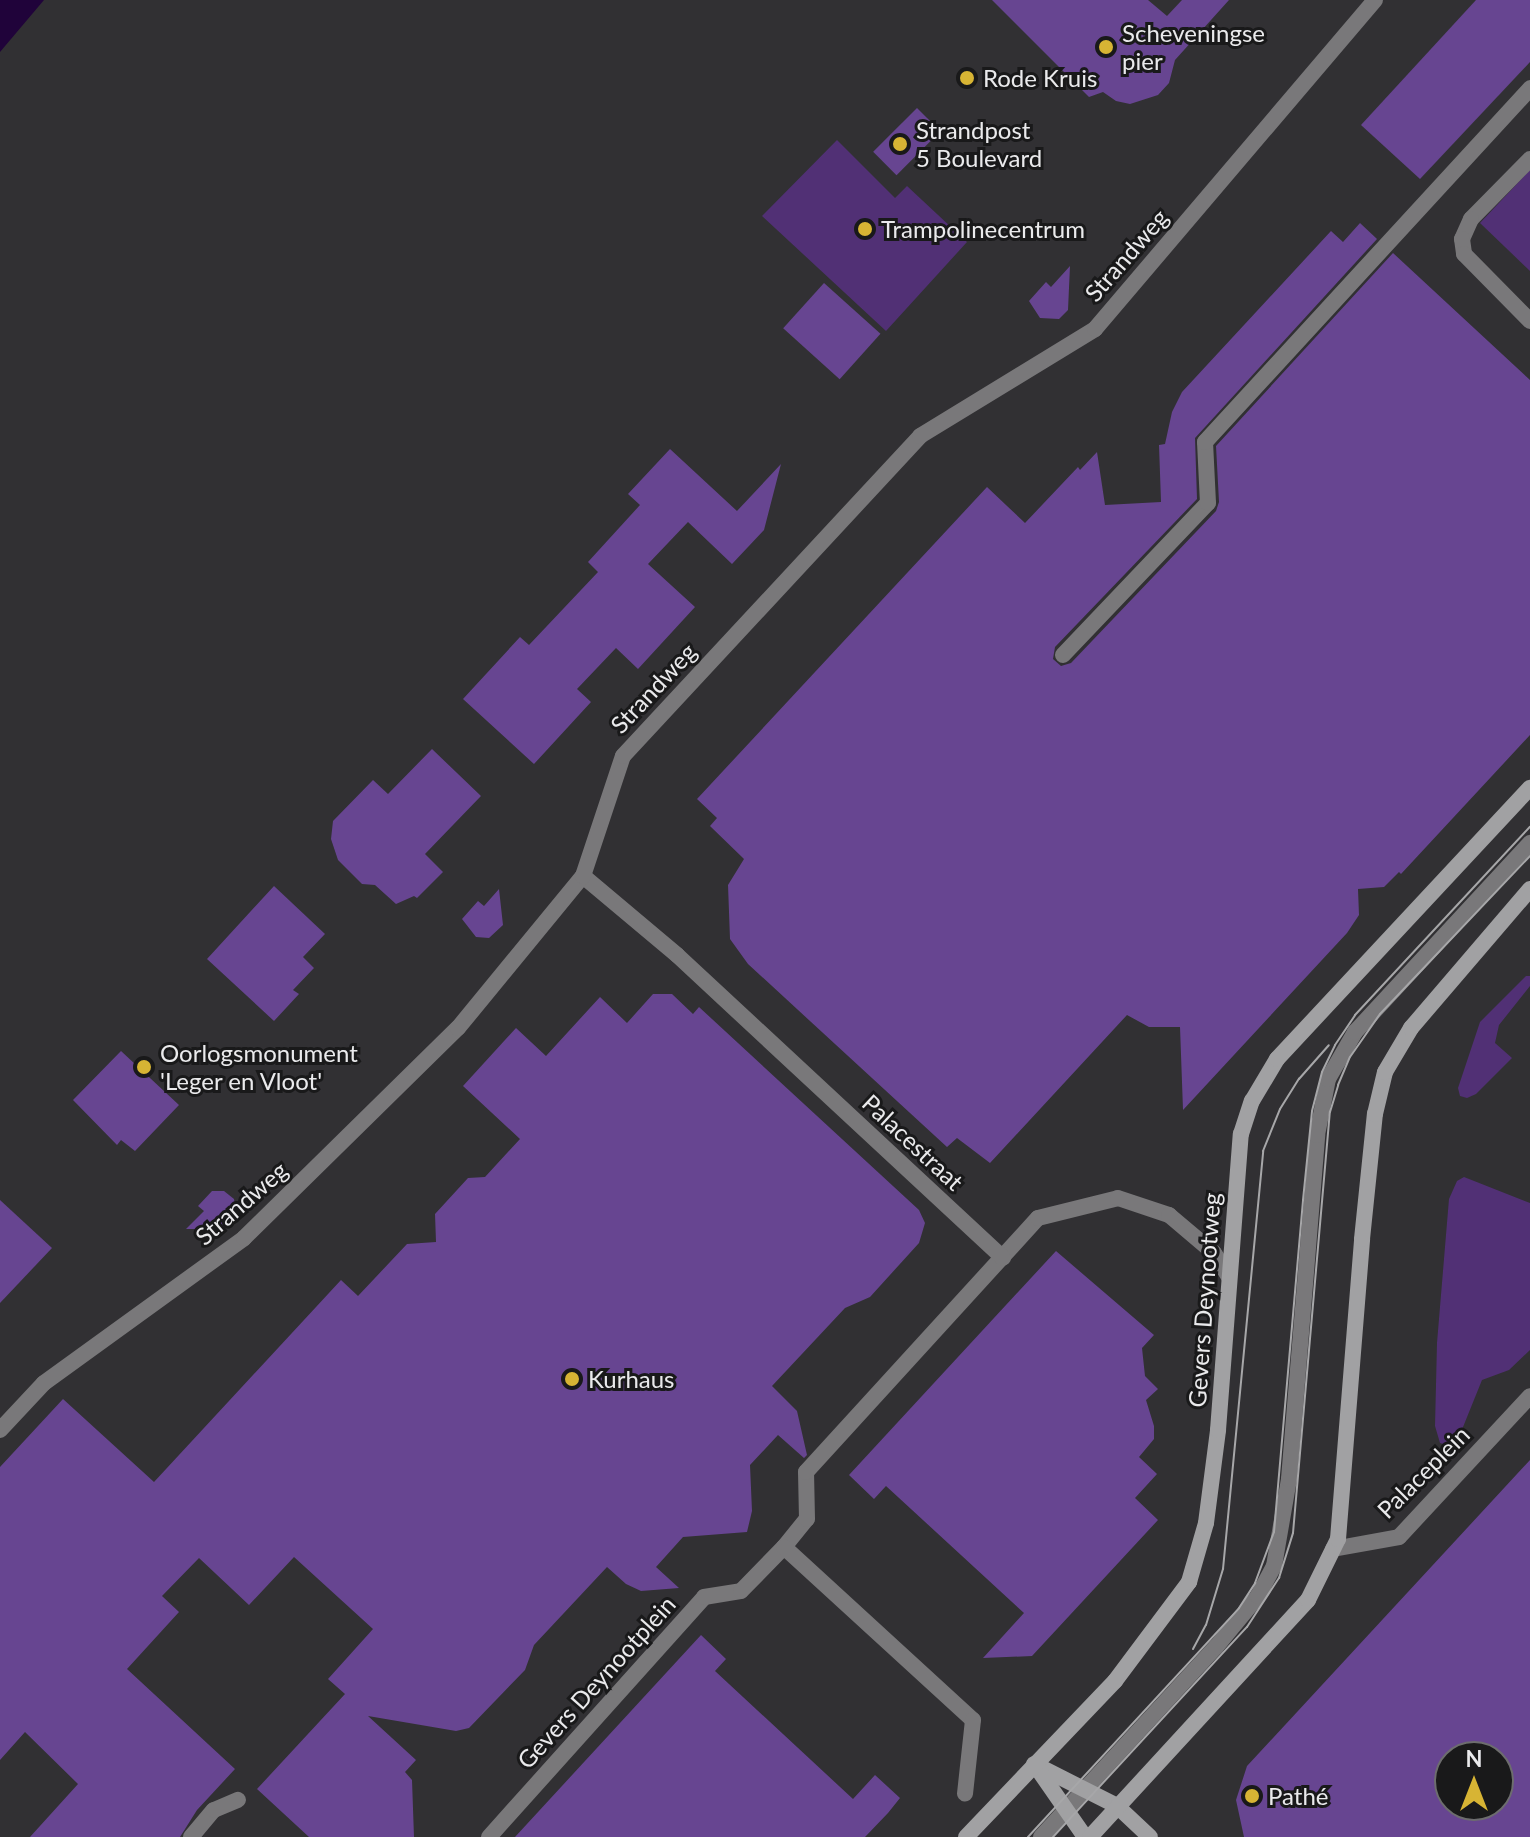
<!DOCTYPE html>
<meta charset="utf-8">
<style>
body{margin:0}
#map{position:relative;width:1530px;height:1837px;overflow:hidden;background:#313033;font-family:Lato,sans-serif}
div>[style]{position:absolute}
.green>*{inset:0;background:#513075}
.water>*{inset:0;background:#20033a}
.building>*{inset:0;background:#674591;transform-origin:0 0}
.service>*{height:16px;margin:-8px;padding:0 8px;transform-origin:8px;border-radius:8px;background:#79787a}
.pedestrian>*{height:16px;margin:-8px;padding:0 8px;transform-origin:8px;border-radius:8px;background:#79787a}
.minor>*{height:16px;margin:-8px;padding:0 8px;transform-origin:8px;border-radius:8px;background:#79787a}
.secondary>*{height:16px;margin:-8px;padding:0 8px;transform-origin:8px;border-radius:8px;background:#a1a1a3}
.tram>*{height:2px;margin:-1px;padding:0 1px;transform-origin:1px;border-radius:1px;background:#a7a7a9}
.dots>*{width:22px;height:22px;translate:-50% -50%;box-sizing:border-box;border:4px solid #19191a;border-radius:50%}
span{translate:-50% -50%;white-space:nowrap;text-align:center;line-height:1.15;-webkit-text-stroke:6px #19191a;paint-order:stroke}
.poi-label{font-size:24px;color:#eaeaec}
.left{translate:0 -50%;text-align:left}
.street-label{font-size:24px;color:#eaeaec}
.north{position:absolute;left:1434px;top:1741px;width:80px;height:80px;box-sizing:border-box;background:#19191a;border:2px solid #6d6d6e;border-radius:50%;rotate:0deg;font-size:22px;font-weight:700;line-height:32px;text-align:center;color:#eaeaec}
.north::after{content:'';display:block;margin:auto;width:28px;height:36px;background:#d7b434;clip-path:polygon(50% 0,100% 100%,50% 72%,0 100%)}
</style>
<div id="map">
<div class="green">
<div style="clip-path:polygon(837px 140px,895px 198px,907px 186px,967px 242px,886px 331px,762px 216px)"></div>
<div style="clip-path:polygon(1530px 170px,1530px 271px,1480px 223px)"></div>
<div style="clip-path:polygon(1526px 976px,1530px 976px,1530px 986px,1499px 1025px,1495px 1043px,1512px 1058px,1476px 1094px,1467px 1098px,1460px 1096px,1458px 1088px,1480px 1022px)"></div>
<div style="clip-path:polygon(1464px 1177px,1530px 1203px,1530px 1350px,1509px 1370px,1482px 1380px,1461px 1432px,1446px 1445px,1440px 1443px,1435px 1426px,1437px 1343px,1449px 1199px,1457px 1181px)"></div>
</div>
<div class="water">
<div style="clip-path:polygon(0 0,44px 0,0 52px)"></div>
</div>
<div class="building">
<div style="clip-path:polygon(992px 0,1148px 0,1167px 16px,1182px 0,1229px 0,1175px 60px,1169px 83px,1158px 95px,1130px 104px,1116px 101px,1103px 92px,1089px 97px)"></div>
<div style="clip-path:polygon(1476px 0,1530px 0,1530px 62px,1420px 179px,1361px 125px)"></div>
<div style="left:917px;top:108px;width:33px;height:62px;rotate:45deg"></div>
<div style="clip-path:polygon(1360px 223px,1377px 239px,1195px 438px,1197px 499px,1055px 647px,1053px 659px,1061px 666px,1071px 663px,1216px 511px,1219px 502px,1216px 446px,1393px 253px,1530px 380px,1530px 735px,1401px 874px,1399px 872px,1384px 887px,1358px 889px,1359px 915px,1347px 933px,1183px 1110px,1180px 1027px,1149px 1027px,1127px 1015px,990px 1163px,957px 1138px,947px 1147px,748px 964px,730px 939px,728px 885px,744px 859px,710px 826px,717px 818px,697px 799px,987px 487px,1025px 523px,1078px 467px,1080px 470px,1097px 452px,1105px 505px,1161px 502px,1159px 445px,1165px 444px,1172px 412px,1182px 392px,1331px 231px,1343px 242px)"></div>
<div style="clip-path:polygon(1070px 266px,1068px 310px,1059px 319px,1040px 318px,1029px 301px,1046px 282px,1051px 287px)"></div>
<div style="left:824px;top:283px;width:76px;height:61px;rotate:42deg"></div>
<div style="clip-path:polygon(670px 449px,737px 511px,781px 464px,764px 530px,732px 564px,688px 522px,648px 564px,695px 607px,638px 669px,616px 648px,577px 689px,591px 702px,534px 764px,463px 699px,520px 637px,529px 645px,598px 572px,588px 562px,640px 505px,628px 494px)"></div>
<div style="clip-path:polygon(432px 749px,481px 796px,425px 854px,443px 872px,417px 898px,414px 896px,396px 904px,375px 885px,362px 884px,338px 860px,331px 839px,333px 821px,373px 780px,388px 794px)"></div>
<div style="clip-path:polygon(274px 886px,325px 934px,303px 957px,314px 968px,293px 990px,299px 994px,274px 1021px,207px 959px)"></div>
<div style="clip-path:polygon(499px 889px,503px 925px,489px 938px,476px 937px,462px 919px,478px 901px,484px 906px)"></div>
<div style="clip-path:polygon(653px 994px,672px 994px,693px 1014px,699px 1007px,919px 1210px,925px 1223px,919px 1243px,870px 1297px,845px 1308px,772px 1386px,797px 1411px,807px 1455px,804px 1458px,778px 1435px,750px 1465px,752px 1511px,747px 1532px,683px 1537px,656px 1567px,679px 1588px,641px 1591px,626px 1584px,607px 1567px,534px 1645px,525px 1670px,469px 1728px,456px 1731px,368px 1716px,416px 1760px,405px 1772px,412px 1780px,414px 1837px,309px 1837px,257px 1789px,345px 1694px,328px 1679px,373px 1629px,294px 1557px,249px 1605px,199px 1558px,162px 1596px,179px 1612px,127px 1669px,235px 1769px,197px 1810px,180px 1837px,30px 1837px,78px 1784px,25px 1732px,0 1760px,0 1467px,63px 1399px,154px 1482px,341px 1280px,358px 1296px,407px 1244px,436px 1242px,435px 1214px,468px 1178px,485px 1177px,520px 1139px,463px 1086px,516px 1028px,546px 1056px,600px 997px,627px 1023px)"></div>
<div style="clip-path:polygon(121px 1051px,179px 1105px,135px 1151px,121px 1140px,117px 1145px,73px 1100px)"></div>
<div style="clip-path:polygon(212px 1191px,224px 1191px,234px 1199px,236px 1212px,231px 1224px,219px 1229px,186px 1229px,204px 1211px,198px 1206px)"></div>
<div style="clip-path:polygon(0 1200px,52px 1248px,0 1303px)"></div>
<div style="clip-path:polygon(1056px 1251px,1154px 1335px,1142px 1348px,1145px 1376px,1158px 1389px,1146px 1400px,1154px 1426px,1154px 1439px,1139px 1457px,1157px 1474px,1135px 1498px,1158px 1520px,1032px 1656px,983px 1658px,1024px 1613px,886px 1486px,874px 1499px,849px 1475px)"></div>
<div style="clip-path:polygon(evenodd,1530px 1460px,1530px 1837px,1244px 1837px,1236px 1800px,1247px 1766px,1530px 1460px,1450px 1757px,1498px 1757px,1498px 1805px,1450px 1805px,1450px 1757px)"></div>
<div style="clip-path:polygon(701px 1635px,726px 1659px,715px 1671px,853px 1799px,875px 1775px,900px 1798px,888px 1813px,865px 1837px,515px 1837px)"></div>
</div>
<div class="service">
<div style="left:1063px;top:655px;width:210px;rotate:-46.4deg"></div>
<div style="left:1208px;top:503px;width:61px;rotate:-92.8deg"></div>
<div style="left:1205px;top:442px;width:481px;rotate:-47.4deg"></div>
<div style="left:489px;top:1837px;width:322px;rotate:-48.1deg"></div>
<div style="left:704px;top:1597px;width:37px;rotate:-9deg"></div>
<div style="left:741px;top:1591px;width:62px;rotate:-45.7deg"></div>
<div style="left:784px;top:1547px;width:36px;rotate:-51deg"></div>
<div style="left:807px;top:1519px;width:47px;rotate:-91.2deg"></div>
<div style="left:806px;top:1472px;width:344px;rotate:-47.6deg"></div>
<div style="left:1038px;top:1218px;width:82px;rotate:-14deg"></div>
<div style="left:1118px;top:1198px;width:54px;rotate:18.4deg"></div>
<div style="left:1169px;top:1215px;width:59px;rotate:40.2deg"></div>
<div style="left:1214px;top:1253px;width:28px;rotate:58deg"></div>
<div style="left:1041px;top:1837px;width:258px;rotate:-47.4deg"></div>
<div style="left:1216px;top:1647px;width:66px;rotate:-50.5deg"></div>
<div style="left:1258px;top:1596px;width:34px;rotate:-62deg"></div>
<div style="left:1274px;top:1566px;width:88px;rotate:-80.2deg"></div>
<div style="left:1289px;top:1479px;width:345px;rotate:-85.3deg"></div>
<div style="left:1317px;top:1135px;width:57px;rotate:-78.9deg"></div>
<div style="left:1328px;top:1079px;width:54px;rotate:-60.1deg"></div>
<div style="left:1355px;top:1032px;width:258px;rotate:-47.2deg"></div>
</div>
<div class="pedestrian">
<div style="left:583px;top:876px;width:123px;rotate:40deg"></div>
<div style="left:677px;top:955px;width:445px;rotate:42.9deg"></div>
<div style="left:0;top:1430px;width:64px;rotate:-46.9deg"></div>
<div style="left:44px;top:1383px;width:247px;rotate:-35.9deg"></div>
<div style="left:244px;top:1238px;width:300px;rotate:-44.5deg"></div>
<div style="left:458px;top:1028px;width:197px;rotate:-50.6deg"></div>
<div style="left:583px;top:876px;width:126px;rotate:-71.6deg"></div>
<div style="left:623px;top:756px;width:437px;rotate:-47.1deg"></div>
<div style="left:920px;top:436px;width:205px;rotate:-31.4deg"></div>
<div style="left:1095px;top:329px;width:432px;rotate:-49.6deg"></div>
<div style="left:1399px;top:1537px;width:192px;rotate:-47.1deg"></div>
<div style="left:784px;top:1547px;width:256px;rotate:42.5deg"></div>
<div style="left:973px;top:1720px;width:74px;rotate:96.2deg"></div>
</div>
<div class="minor">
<div style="left:1530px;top:159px;width:84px;rotate:134.5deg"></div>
<div style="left:1471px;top:219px;width:22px;rotate:114deg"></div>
<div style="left:1462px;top:239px;width:15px;rotate:82deg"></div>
<div style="left:1464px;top:254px;width:94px;rotate:45.4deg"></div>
<div style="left:1333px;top:1549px;width:67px;rotate:-10.3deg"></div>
<div style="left:191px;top:1837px;width:35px;rotate:-50deg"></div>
<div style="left:214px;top:1810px;width:26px;rotate:-23deg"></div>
</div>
<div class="secondary">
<div style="left:1034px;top:1764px;width:93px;rotate:26.8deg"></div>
<div style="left:1117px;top:1806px;width:45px;rotate:43.2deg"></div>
<div style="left:1035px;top:1765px;width:88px;rotate:55.2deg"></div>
<div style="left:966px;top:1837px;width:216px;rotate:-46.3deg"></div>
<div style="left:1115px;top:1681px;width:124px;rotate:-53.2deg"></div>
<div style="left:1189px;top:1582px;width:61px;rotate:-73.9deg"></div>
<div style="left:1206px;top:1523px;width:94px;rotate:-82.6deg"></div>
<div style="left:1218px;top:1430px;width:297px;rotate:-85.6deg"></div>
<div style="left:1241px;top:1134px;width:35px;rotate:-72deg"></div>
<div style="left:1252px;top:1101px;width:49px;rotate:-59.2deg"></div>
<div style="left:1277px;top:1059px;width:371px;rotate:-47deg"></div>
<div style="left:1090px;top:1837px;width:322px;rotate:-47.4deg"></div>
<div style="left:1308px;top:1600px;width:68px;rotate:-63.8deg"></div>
<div style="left:1338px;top:1539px;width:301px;rotate:-85.4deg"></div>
<div style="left:1362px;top:1239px;width:126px;rotate:-84.1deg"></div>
<div style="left:1375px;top:1114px;width:43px;rotate:-76.6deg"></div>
<div style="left:1385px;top:1072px;width:51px;rotate:-59.4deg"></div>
<div style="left:1411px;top:1028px;width:183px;rotate:-49.4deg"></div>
</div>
<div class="tram">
<div style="left:1193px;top:1649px;width:27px;rotate:-62deg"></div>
<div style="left:1206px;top:1625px;width:59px;rotate:-73.1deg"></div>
<div style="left:1223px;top:1569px;width:420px;rotate:-84.5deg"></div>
<div style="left:1263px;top:1151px;width:45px;rotate:-68deg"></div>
<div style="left:1280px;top:1109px;width:36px;rotate:-58deg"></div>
<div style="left:1299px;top:1079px;width:45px;rotate:-48.6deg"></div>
<div style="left:1028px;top:1837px;width:311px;rotate:-47.3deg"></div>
<div style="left:1239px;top:1608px;width:30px;rotate:-57deg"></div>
<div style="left:1255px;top:1583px;width:54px;rotate:-69.6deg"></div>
<div style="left:1274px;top:1532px;width:333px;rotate:-85deg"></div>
<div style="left:1303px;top:1200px;width:89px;rotate:-84.2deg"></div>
<div style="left:1312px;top:1111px;width:40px;rotate:-75.6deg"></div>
<div style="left:1322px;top:1072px;width:30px;rotate:-64deg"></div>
<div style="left:1335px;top:1045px;width:36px;rotate:-56deg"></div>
<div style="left:1355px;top:1015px;width:257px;rotate:-47.1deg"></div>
<div style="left:1053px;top:1837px;width:286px;rotate:-47.3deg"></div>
<div style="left:1247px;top:1627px;width:59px;rotate:-56.9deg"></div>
<div style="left:1279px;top:1578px;width:47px;rotate:-72.7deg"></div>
<div style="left:1293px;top:1533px;width:423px;rotate:-85deg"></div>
<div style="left:1330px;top:1112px;width:28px;rotate:-73deg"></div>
<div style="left:1338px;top:1085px;width:30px;rotate:-67deg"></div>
<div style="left:1350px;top:1057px;width:52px;rotate:-55.1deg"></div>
<div style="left:1380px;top:1014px;width:218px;rotate:-46.5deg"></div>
</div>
<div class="dots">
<div style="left:1106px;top:47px;background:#d7b434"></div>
<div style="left:967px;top:78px;background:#d7b434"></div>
<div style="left:900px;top:144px;background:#d7b434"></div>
<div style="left:865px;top:229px;background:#d7b434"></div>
<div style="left:144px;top:1067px;background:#d7b434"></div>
<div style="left:572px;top:1379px;background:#d7b434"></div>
<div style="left:1252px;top:1796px;background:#d7b434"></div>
</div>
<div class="poi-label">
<span class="left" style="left:1122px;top:47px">Scheveningse<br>pier</span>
<span class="left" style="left:983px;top:78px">Rode Kruis</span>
<span class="left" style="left:916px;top:144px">Strandpost<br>5 Boulevard</span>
<span class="left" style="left:881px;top:229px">Trampolinecentrum</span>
<span class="left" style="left:160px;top:1067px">Oorlogsmonument<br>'Leger en Vloot'</span>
<span class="left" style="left:588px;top:1379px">Kurhaus</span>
<span class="left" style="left:1268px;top:1796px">Pathé</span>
</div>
<div class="street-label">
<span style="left:1126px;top:255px;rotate:-49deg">Strandweg</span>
<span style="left:653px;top:688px;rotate:-47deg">Strandweg</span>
<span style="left:913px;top:1142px;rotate:43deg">Palacestraat</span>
<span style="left:241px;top:1203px;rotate:-41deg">Strandweg</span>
<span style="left:1204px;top:1300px;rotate:-86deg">Gevers Deynootweg</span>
<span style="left:1423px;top:1472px;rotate:-45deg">Palaceplein</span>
<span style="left:596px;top:1682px;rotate:-48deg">Gevers Deynootplein</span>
</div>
<div class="north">N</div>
</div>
